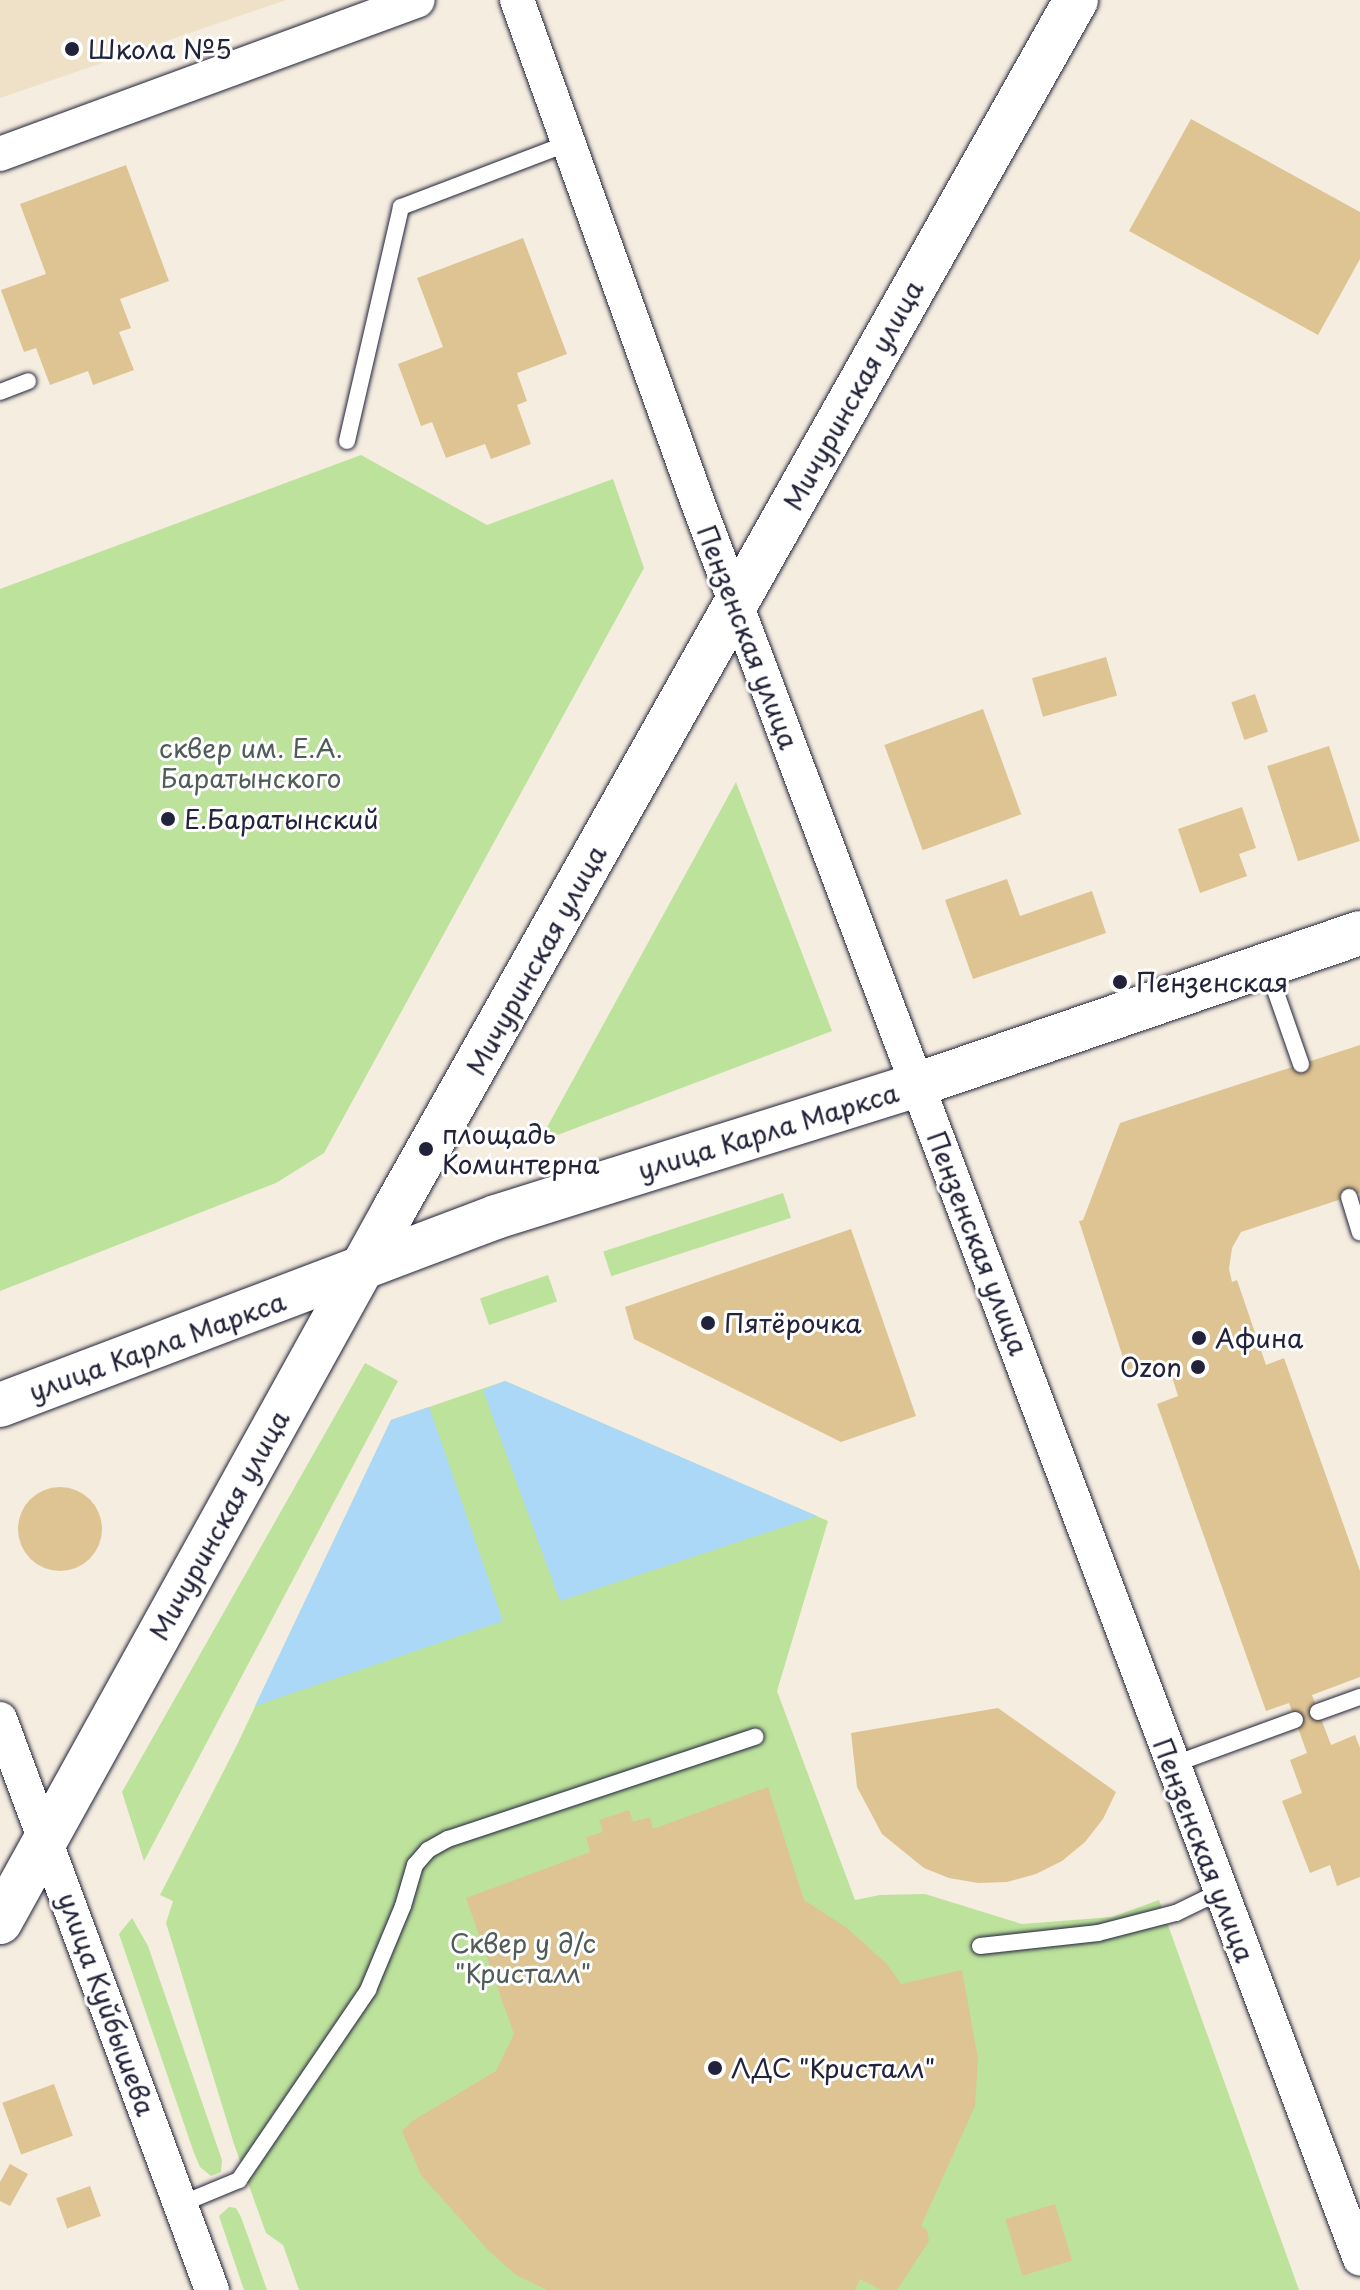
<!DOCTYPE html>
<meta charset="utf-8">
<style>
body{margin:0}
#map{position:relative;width:1360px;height:2290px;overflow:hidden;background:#f5eddf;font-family:"Playpen Sans",sans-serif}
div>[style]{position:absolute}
.built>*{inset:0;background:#eee1c8}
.green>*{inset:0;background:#bde29c;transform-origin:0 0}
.water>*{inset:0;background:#aad8f6}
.building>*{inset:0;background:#dec493;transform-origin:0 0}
.round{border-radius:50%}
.roads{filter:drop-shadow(0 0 2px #22223b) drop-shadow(0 0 2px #22223b)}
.lane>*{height:16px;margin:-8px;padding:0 8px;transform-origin:8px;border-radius:8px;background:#fff}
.street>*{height:34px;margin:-17px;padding:0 17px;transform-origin:17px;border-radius:17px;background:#fff}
.secondary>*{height:44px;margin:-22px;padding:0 22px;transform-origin:22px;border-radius:22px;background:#fff}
.dots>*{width:22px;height:22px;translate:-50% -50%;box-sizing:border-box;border:4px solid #fff;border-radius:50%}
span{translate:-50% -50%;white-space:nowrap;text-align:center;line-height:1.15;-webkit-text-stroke:6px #fff;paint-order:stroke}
.poi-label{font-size:26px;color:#22223b}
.left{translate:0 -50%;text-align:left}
.right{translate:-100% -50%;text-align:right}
.street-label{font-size:26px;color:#22223b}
.park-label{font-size:26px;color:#505c58}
</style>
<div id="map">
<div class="built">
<div style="clip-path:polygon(0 0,286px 0,0 98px)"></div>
</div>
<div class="green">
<div style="clip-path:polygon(361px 455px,487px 525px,613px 479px,644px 568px,324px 1153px,276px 1183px,0 1291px,0 589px)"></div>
<div style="clip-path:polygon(736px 782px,832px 1031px,539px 1142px)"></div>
<div style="left:783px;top:1193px;width:26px;height:189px;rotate:72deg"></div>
<div style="left:548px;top:1275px;width:28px;height:72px;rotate:71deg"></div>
<div style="clip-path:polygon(365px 1363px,398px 1381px,144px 1861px,122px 1792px)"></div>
<div style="clip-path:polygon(505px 1381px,828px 1521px,777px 1691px,855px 1900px,880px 1895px,925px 1894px,1022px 1924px,1112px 1917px,1159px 1900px,1299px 2290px,299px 2290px,283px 2245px,266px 2233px,234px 2144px,166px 1923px,173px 1901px,160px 1895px,236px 1747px,391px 1420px)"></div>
<div style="clip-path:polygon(132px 1918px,148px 1946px,222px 2160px,221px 2172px,211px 2176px,200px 2167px,194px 2153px,119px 1934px)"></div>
<div style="clip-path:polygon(229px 2207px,236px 2208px,241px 2217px,267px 2290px,244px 2290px,219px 2216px)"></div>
</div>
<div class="water">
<div style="clip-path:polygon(505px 1381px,817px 1516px,560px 1601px,483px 1390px)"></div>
<div style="clip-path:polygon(429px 1407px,503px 1621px,255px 1706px,391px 1420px)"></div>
</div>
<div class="building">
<div style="clip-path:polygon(1191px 119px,1360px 212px,1360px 259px,1318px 335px,1129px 231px)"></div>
<div style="clip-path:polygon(126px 165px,169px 281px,120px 299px,131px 328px,119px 332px,134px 370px,93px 385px,88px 371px,50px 385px,36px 348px,24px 352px,1px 290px,46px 274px,20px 204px)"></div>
<div style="clip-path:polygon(523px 238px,567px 354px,517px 373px,527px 401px,517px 405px,531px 444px,491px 459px,485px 444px,446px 458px,432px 422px,421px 426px,398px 364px,443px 347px,417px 278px)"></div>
<div style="left:1106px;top:657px;width:40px;height:77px;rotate:74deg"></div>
<div style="left:1255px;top:694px;width:40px;height:25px;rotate:71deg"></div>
<div style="left:983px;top:709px;width:112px;height:105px;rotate:70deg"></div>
<div style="left:1329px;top:746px;width:100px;height:65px;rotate:72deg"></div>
<div style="clip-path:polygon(1242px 807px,1256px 848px,1239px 854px,1247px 876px,1200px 893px,1178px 829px)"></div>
<div style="clip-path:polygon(1007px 879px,1020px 916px,1092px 891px,1106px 933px,973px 979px,945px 900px)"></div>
<div style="clip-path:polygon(1360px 1045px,1360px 1193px,1241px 1232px,1232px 1248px,1229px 1269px,1232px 1282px,1237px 1280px,1266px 1365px,1284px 1358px,1360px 1571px,1360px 1677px,1312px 1695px,1331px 1745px,1355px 1735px,1360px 1748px,1360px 1877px,1337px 1886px,1330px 1865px,1310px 1873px,1282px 1801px,1302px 1793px,1290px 1760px,1307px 1753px,1289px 1703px,1266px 1711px,1157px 1404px,1178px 1396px,1169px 1367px,1161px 1369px,1158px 1360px,1127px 1370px,1079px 1221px,1083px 1220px,1120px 1123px)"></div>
<div style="clip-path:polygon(851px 1229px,916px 1416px,841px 1442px,634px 1339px,625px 1307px)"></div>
<div class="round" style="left:18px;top:1487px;width:84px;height:84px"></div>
<div style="clip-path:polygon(998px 1708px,1116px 1792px,1103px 1819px,1085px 1842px,1062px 1861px,1036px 1874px,1007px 1882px,978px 1883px,949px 1878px,924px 1868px,882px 1834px,857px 1787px,851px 1733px)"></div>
<div style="clip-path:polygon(768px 1787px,804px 1900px,847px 1928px,887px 1964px,901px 1984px,962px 1970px,978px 2059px,975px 2106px,921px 2226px,927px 2230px,929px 2241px,897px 2290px,881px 2290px,860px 2279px,855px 2290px,547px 2290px,516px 2275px,488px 2250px,421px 2175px,402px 2131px,414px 2120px,496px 2071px,514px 2034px,466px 1898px,590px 1852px,586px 1837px,603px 1832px,599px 1820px,629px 1810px,633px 1822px,650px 1817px,653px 1829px)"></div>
<div style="left:54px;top:2084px;width:55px;height:55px;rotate:70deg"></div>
<div style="clip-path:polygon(10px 2164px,28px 2174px,10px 2206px,0 2201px,0 2182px)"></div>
<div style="left:90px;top:2186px;width:32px;height:36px;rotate:70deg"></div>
<div style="left:1055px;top:2204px;width:59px;height:52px;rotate:73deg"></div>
</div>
<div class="roads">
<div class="lane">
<div style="left:0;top:392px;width:30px;rotate:-21deg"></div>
<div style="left:347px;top:441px;width:240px;rotate:-77deg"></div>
<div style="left:401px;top:207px;width:180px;rotate:-20.9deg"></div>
<div style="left:1267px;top:967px;width:103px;rotate:70.7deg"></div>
<div style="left:1349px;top:1197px;width:37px;rotate:73deg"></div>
<div style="left:1318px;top:1712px;width:45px;rotate:-19.7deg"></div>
<div style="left:1172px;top:1765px;width:131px;rotate:-20.1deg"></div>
<div style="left:980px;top:1946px;width:119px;rotate:-6.3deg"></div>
<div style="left:1098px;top:1933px;width:81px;rotate:-14.4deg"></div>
<div style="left:1176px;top:1913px;width:48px;rotate:-26deg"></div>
<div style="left:181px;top:2204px;width:63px;rotate:-22.5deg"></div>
<div style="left:239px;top:2180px;width:230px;rotate:-55.8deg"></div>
<div style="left:368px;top:1990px;width:91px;rotate:-67.4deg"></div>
<div style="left:403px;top:1906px;width:43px;rotate:-73.7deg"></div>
<div style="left:415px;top:1865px;width:20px;rotate:-49deg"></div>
<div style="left:428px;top:1850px;width:23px;rotate:-29deg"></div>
<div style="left:448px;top:1839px;width:324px;rotate:-18.4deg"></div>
</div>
<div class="street">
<div style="left:517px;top:0;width:538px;rotate:70.22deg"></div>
<div style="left:699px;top:506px;width:1873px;rotate:69.34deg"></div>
<div style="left:0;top:154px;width:445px;rotate:-20.2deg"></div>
<div style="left:0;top:1719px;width:609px;rotate:69.63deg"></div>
</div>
<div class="secondary">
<div style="left:0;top:1405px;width:530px;rotate:-20.76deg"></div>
<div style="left:496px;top:1217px;width:440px;rotate:-17.4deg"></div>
<div style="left:916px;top:1085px;width:469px;rotate:-18.9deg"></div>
<div style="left:0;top:1922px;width:814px;rotate:-61.04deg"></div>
<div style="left:394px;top:1210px;width:1389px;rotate:-60.59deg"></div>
</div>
</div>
<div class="dots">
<div style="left:72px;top:49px;background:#22223b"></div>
<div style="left:168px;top:819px;background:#22223b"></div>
<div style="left:1120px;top:982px;background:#22223b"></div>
<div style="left:426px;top:1149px;background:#22223b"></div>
<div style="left:708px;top:1323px;background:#22223b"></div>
<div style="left:1199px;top:1338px;background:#22223b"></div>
<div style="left:1198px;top:1367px;background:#22223b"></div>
<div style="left:715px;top:2068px;background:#22223b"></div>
</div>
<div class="poi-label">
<span class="left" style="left:88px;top:49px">Школа №5</span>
<span class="left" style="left:184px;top:819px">Е.Баратынский</span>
<span class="left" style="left:1136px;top:982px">Пензенская</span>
<span class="left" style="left:442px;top:1149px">площадь<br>Коминтерна</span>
<span class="left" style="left:724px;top:1323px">Пятёрочка</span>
<span class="left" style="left:1215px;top:1338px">Афина</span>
<span class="right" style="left:1182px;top:1367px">Ozon</span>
<span class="left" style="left:731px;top:2068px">ЛДС "Кристалл"</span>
</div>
<div class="street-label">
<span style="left:853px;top:395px;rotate:-61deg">Мичуринская улица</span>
<span style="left:748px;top:637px;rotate:69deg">Пензенская улица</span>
<span style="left:536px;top:960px;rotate:-61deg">Мичуринская улица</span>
<span style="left:768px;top:1131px;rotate:-17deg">улица Карла Маркса</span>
<span style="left:978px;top:1243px;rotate:69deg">Пензенская улица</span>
<span style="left:157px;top:1346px;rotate:-20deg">улица Карла Маркса</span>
<span style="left:219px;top:1525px;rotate:-61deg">Мичуринская улица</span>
<span style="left:1204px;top:1850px;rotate:69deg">Пензенская улица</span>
<span style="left:107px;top:2004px;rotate:70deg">улица Куйбышева</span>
</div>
<div class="park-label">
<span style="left:251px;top:763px">сквер им. Е.А.<br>Баратынского</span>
<span style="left:523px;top:1958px">Сквер у д/с<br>"Кристалл"</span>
</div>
</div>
